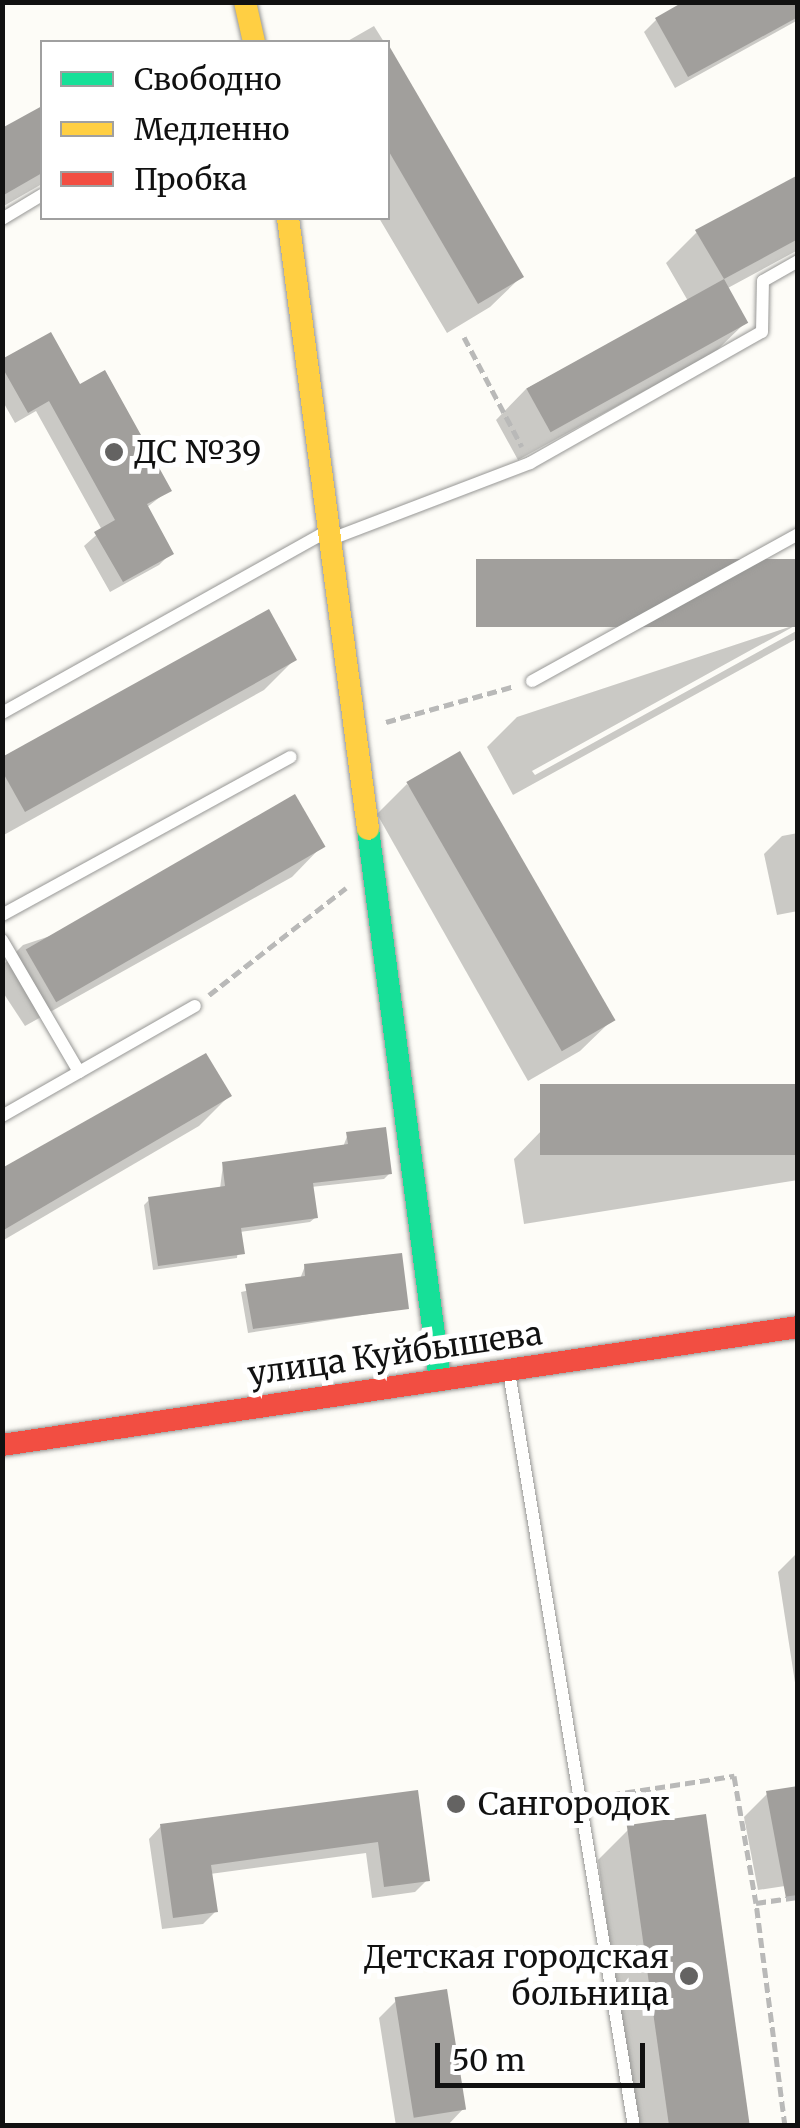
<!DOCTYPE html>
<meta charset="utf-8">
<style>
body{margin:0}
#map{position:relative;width:800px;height:2128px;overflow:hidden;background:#fdfcf7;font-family:Merriweather,serif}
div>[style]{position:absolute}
.shadow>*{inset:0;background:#0003}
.building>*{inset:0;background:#a19f9c;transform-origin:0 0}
.path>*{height:5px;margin-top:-2.5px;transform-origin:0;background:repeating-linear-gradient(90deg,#b9b9b8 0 10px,transparent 0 15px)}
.roads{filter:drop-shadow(0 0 2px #979795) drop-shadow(0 0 2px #979795)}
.lane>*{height:12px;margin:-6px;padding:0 6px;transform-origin:6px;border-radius:6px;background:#fffffe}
.fast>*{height:22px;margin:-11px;padding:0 11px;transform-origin:11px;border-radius:11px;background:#16e098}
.slow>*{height:22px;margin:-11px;padding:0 11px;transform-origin:11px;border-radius:11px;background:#ffcf43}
.jam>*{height:22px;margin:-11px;padding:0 11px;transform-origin:11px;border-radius:11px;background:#f24e42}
.dots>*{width:28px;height:28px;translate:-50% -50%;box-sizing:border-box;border:5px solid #fff;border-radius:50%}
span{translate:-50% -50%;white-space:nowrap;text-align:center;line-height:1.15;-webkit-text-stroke:10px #fff;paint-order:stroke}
.poi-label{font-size:32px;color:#111}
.left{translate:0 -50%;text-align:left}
.right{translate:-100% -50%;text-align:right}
.street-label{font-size:32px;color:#111}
.frame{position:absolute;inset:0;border:5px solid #111;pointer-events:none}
.legend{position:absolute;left:40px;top:40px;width:350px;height:180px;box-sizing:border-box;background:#fff;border:2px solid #a0a0a0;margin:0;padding:12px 18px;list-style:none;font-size:30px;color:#111}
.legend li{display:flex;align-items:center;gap:20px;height:50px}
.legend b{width:50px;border:2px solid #a0a0a0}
.scale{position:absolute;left:435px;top:2043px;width:210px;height:45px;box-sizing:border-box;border:5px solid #111;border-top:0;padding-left:12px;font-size:30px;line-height:35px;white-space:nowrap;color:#111;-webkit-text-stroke:8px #fff;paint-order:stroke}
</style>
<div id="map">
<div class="shadow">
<div style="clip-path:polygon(798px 2px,798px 20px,675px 88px,644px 32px,656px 20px)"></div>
<div style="clip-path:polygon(374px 26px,384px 42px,346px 42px)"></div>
<div style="clip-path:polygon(388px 48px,521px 277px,490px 307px,447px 333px,379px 218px,388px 218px)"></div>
<div style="clip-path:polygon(42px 109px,42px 184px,2px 207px,2px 131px)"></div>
<div style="clip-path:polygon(798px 178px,798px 250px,726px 289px,745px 323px,714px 353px,518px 460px,496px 420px,526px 389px,688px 301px,666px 263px,697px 232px)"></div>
<div style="clip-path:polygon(2px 362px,79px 387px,169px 490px,146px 508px,171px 553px,159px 565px,110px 592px,84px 546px,102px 530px,36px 411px,15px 423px,2px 400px)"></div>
<div style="clip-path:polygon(798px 624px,532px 771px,535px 775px,798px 630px,798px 638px,513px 795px,487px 747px,517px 717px)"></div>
<div style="clip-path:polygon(294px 660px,264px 690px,2px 836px,2px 760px)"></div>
<div style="clip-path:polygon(407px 784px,611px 1021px,580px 1051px,528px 1081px,377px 814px)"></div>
<div style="clip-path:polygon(798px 833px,798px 911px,777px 915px,764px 854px,782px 836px)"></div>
<div style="clip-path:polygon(322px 846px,292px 877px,25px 1026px,2px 991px,2px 966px,23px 945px)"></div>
<div style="clip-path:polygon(798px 1087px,798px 1180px,524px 1224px,514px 1159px,544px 1128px)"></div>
<div style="clip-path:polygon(229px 1096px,199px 1126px,2px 1241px,2px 1171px)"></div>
<div style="clip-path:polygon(348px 1134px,389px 1174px,384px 1179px,311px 1187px,316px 1217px,310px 1222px,240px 1232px,237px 1258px,153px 1270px,144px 1205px,150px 1199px,220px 1189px,223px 1164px,343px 1147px)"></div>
<div style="clip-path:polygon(305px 1266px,407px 1308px,248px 1333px,241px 1292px,300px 1279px)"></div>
<div style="clip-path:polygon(798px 1552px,798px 1688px,796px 1689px,778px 1572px)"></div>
<div style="clip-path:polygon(416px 1792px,427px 1880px,415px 1892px,372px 1898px,366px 1853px,210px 1874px,215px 1912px,203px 1924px,162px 1929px,149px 1839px,161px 1826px)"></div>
<div style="clip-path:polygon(767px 1794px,798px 1884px,758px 1890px,744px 1817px)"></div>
<div style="clip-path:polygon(628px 1830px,749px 2126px,634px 2126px,598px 1860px)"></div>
<div style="clip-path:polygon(397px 2000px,464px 2108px,447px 2126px,396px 2126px,379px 2018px)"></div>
</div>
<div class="building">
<div style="clip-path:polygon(683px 2px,798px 2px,798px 17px,688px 77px,655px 18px)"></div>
<div style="clip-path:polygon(388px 44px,524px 277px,478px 304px,388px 150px)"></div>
<div style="clip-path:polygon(42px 106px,42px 173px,2px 196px,2px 128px)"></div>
<div style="clip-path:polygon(798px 175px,798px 239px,724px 279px,695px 230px)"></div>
<div style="left:724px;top:279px;width:50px;height:226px;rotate:61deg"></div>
<div style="clip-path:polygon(51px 332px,80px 384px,105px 370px,172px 491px,147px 504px,174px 554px,123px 582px,94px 532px,115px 520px,49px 401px,28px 413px,2px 367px,2px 359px)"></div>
<div style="left:798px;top:559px;width:68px;height:322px;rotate:90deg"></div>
<div style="clip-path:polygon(269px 609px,297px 660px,25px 812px,2px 771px,2px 757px)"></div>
<div style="left:460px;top:751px;width:311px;height:62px;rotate:60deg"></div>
<div style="left:295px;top:794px;width:61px;height:311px;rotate:60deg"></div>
<div style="clip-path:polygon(206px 1053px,232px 1096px,2px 1231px,2px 1168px)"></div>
<div style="left:798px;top:1084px;width:71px;height:258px;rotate:90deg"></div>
<div style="clip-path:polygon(386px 1127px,392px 1174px,313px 1183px,318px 1218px,241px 1228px,245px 1254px,158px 1266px,148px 1197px,225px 1186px,222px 1162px,348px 1144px,346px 1132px)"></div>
<div style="clip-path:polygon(402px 1253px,409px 1309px,253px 1329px,245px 1284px,305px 1276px,304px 1264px)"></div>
<div style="clip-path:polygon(798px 1786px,798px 1897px,786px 1898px,766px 1791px)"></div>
<div style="clip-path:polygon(418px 1790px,430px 1881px,384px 1887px,378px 1842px,211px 1865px,218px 1912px,173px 1918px,160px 1824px)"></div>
<div style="left:706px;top:1814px;width:315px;height:80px;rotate:82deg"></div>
<div style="left:447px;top:1989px;width:122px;height:53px;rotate:81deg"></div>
</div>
<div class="path">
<div style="left:464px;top:337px;width:124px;rotate:62.2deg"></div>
<div style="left:386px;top:722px;width:134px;rotate:-15.6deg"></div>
<div style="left:209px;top:995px;width:174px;rotate:-38deg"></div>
<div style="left:596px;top:1797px;width:140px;rotate:-8.7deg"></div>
<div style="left:734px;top:1776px;width:129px;rotate:80.2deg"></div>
<div style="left:785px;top:2126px;width:225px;rotate:-97.4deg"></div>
<div style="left:756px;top:1903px;width:42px;rotate:-8.1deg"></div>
</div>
<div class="roads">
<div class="lane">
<div style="left:2px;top:219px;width:47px;rotate:-31deg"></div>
<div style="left:334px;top:538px;width:210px;rotate:-20.9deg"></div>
<div style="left:530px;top:463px;width:266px;rotate:-29.5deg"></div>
<div style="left:762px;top:332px;width:51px;rotate:-88.9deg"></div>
<div style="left:763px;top:281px;width:40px;rotate:-29.7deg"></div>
<div style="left:532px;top:681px;width:304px;rotate:-28.9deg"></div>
<div style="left:2px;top:713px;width:372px;rotate:-29.2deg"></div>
<div style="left:2px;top:915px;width:329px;rotate:-28.7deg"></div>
<div style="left:2px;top:940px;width:153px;rotate:59.7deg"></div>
<div style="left:2px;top:1116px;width:222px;rotate:-29.7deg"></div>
<div style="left:509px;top:1372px;width:764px;rotate:80.59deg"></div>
</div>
<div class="fast">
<div style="left:368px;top:829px;width:556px;rotate:82.56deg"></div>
</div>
<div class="slow">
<div style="left:245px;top:2px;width:41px;rotate:77.3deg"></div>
<div style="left:288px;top:218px;width:616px;rotate:82.54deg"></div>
</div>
<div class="jam">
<div style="left:2px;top:1445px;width:805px;rotate:-8.43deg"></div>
</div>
</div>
<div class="dots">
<div style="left:114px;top:452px;background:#646362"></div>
<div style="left:456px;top:1804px;background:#646362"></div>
<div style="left:689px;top:1976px;background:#646362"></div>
</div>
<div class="poi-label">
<span class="left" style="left:134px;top:452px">ДС №39</span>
<span class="left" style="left:478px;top:1804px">Сангородок</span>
<span class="right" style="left:669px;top:1976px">Детская городская<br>больница</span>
</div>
<div class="street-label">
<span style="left:395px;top:1354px;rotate:-8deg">улица Куйбышева</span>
</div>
<div class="frame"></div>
<ul class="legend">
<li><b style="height:12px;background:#16e098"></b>Свободно</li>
<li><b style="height:12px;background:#ffcf43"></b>Медленно</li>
<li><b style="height:12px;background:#f24e42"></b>Пробка</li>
</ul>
<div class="scale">50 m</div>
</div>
